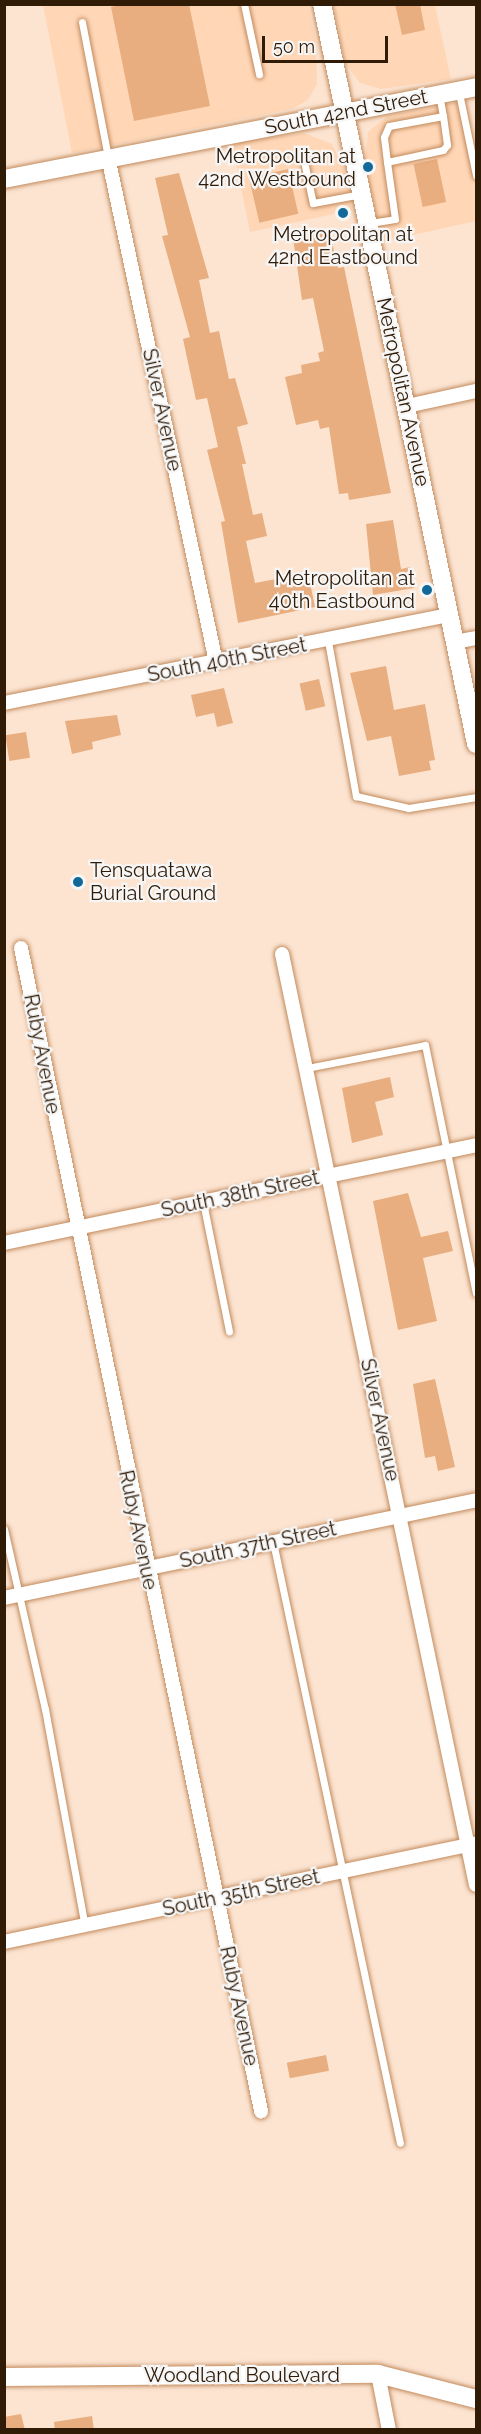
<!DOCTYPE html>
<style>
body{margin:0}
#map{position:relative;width:481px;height:2434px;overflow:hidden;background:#fce4d1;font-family:Raleway,sans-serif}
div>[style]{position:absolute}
.built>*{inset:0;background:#ffd7b7}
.building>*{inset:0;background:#e9ae7f;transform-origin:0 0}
.roads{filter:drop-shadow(0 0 2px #c28a5c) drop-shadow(0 0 2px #c28a5c)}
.lane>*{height:7px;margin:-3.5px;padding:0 3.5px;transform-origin:3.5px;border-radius:3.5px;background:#fff}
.street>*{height:14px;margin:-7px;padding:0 7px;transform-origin:7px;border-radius:7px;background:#fff}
.secondary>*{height:18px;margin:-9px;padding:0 9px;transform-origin:9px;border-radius:9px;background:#fff}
.dots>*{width:16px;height:16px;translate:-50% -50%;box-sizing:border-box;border:3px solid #f6f6f6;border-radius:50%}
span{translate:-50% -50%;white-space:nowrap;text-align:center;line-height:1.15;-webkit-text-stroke:4.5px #f6f6f6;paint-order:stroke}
.street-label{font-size:20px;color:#301b07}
.poi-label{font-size:20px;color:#301b07}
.right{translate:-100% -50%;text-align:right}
.left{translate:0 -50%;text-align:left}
.frame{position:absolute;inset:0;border:6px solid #301b07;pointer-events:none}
.scale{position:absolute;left:262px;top:36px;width:126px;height:27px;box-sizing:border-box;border:3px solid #301b07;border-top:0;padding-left:8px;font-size:18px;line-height:21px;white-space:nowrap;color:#301b07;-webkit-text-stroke:4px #f6f6f6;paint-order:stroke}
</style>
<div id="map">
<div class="built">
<div style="clip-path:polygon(43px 5px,308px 5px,316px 41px,317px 84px,308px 100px,292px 109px,72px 153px)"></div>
<div style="clip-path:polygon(334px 5px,435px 5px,451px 79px,381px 89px,360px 83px,345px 63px)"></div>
<div style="clip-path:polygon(464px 101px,476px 161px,476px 221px,382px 242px,365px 162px,368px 132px,387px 116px)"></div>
<div style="clip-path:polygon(304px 133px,332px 144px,343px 166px,352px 210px,250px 232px,232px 143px)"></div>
</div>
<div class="building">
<div style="clip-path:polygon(124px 4px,189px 4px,210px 106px,134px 121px,111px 7px)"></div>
<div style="clip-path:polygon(395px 4px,420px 4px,425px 30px,402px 35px)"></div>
<div style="left:437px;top:159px;width:44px;height:24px;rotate:78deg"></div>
<div style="left:288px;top:169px;width:46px;height:40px;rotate:77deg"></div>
<div style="clip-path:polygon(179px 173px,209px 278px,199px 280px,210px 333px,219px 331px,229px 379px,235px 378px,248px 424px,237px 427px,246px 464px,242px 464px,253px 515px,262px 513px,267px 536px,246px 541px,255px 583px,308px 573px,315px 607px,238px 623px,221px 522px,225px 521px,207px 450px,218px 447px,207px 398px,196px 400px,183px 339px,190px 337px,162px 236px,168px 235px,155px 178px)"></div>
<div style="clip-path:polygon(329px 230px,338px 268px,344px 267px,391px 493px,349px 500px,348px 493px,339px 494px,329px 427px,320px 429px,318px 420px,296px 425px,285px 377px,302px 373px,301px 365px,320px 361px,318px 353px,324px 351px,313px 298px,302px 300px,293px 238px)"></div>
<div style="clip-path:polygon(393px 520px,401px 569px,410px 567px,414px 588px,373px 595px,366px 524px)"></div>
<div style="clip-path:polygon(386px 666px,394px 710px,425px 704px,435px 760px,429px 761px,431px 770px,399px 776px,391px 736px,367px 741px,350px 673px)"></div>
<div style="left:319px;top:679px;width:28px;height:20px;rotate:77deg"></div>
<div style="clip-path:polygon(224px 688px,233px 723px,217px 727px,214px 713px,196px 717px,191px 695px)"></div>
<div style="clip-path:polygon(117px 715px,121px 735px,92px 742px,93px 749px,72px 754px,65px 721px)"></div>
<div style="left:26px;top:732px;width:26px;height:21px;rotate:81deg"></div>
<div style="clip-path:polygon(390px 1077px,394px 1097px,375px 1102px,383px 1135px,352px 1143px,342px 1088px)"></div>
<div style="clip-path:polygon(408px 1193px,421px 1237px,448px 1231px,453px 1251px,423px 1258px,437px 1321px,398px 1330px,373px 1201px)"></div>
<div style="clip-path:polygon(435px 1379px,455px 1467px,438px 1471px,435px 1456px,425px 1458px,413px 1384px)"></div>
<div style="left:326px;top:2055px;width:16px;height:40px;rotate:79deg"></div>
<div style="clip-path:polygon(21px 2414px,25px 2430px,4px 2430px,4px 2417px)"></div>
<div style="clip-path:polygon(92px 2416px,94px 2430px,55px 2430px,54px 2422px)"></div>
</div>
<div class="roads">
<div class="lane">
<div style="left:244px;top:4px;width:72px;rotate:77.9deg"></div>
<div style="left:82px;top:22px;width:137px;rotate:79.1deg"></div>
<div style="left:459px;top:93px;width:84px;rotate:78.3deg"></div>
<div style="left:439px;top:95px;width:21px;rotate:79deg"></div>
<div style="left:305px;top:166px;width:38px;rotate:78deg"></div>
<div style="left:313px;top:203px;width:49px;rotate:-10.6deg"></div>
<div style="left:370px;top:223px;width:25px;rotate:-9deg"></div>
<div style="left:395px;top:219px;width:58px;rotate:-98deg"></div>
<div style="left:387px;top:162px;width:25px;rotate:-97deg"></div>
<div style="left:384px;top:137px;width:12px;rotate:-66deg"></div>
<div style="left:389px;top:126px;width:55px;rotate:-10.5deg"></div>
<div style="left:443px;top:116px;width:29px;rotate:82deg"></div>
<div style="left:447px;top:145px;width:6px;rotate:129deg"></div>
<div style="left:443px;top:150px;width:57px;rotate:167.9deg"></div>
<div style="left:328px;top:641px;width:158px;rotate:79.8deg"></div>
<div style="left:356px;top:796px;width:54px;rotate:12.8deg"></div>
<div style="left:409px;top:808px;width:68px;rotate:-9.3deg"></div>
<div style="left:307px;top:1068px;width:120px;rotate:-11deg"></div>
<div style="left:425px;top:1045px;width:253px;rotate:78.4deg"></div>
<div style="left:203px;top:1202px;width:132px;rotate:78.6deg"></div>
<div style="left:4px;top:1529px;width:185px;rotate:77.2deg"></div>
<div style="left:45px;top:1709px;width:221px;rotate:79.6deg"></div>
<div style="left:273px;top:1542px;width:614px;rotate:78.07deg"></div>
</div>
<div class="street">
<div style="left:108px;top:157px;width:516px;rotate:77.93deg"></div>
<div style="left:407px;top:406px;width:71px;rotate:-12.3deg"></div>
<div style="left:454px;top:642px;width:22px;rotate:-10deg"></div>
<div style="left:4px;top:703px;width:454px;rotate:-11.2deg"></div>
<div style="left:21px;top:948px;width:1188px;rotate:78.34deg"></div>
<div style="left:282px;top:954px;width:951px;rotate:78.23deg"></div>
<div style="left:4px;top:1243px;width:482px;rotate:-11.7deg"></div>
<div style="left:4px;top:1598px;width:482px;rotate:-11.7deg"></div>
<div style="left:4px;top:1942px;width:482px;rotate:-11.8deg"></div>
<div style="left:378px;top:2374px;width:57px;rotate:78.9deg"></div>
</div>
<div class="secondary">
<div style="left:322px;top:4px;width:756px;rotate:78.24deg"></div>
<div style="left:4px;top:179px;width:481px;rotate:-11deg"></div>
<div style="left:4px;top:2377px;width:374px;rotate:-0.5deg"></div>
<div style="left:378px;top:2374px;width:101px;rotate:14.3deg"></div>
</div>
</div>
<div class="dots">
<div style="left:368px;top:167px;background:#106999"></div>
<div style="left:343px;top:213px;background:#106999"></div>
<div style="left:427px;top:590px;background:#106999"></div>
<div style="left:78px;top:882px;background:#106999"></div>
</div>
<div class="street-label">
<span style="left:346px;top:112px;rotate:-11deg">South 42nd Street</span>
<span style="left:403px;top:392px;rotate:78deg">Metropolitan Avenue</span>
<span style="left:162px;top:410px;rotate:78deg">Silver Avenue</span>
<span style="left:227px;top:660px;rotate:-11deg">South 40th Street</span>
<span style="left:42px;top:1054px;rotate:79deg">Ruby Avenue</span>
<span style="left:240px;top:1194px;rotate:-12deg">South 38th Street</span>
<span style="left:380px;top:1420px;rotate:78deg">Silver Avenue</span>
<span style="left:138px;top:1530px;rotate:78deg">Ruby Avenue</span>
<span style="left:258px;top:1545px;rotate:-12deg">South 37th Street</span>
<span style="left:241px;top:1893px;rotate:-12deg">South 35th Street</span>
<span style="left:239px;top:2006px;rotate:78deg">Ruby Avenue</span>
<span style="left:242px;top:2375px">Woodland Boulevard</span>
</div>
<div class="poi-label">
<span class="right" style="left:356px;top:168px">Metropolitan at<br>42nd Westbound</span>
<span style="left:343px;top:246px">Metropolitan at<br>42nd Eastbound</span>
<span class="right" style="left:415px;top:590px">Metropolitan at<br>40th Eastbound</span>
<span class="left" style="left:90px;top:882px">Tensquatawa<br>Burial Ground</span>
</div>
<div class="frame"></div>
<div class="scale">50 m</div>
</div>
